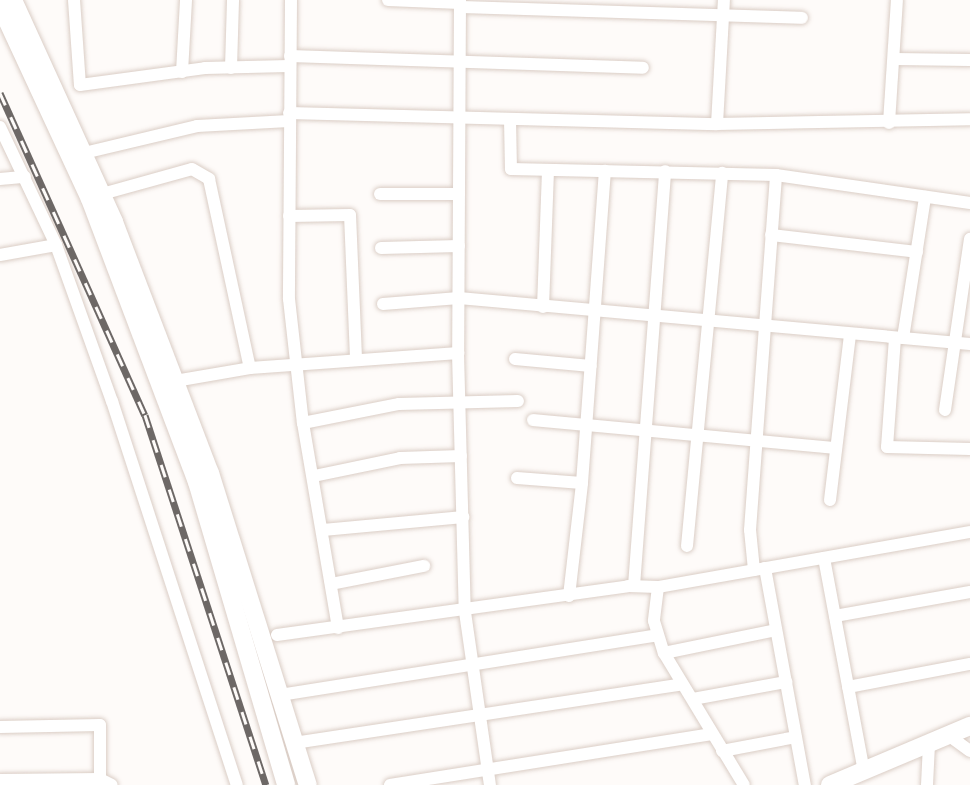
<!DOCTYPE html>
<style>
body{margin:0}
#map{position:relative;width:970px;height:785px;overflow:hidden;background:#fefbf9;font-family:"Varela Round",sans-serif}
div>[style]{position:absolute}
.roads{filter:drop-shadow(0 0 2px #dacdc5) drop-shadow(0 0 2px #dacdc5)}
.street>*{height:12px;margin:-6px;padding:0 6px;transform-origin:6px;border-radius:6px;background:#fff}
.secondary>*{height:18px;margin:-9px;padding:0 9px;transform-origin:9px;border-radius:9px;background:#fff}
.rail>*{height:7px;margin-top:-3.5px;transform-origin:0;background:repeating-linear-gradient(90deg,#fefbf9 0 13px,#6d6866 0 26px);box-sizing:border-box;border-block:2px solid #6d6866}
span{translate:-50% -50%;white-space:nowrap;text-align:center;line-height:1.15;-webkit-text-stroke:6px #fefbf9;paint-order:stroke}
</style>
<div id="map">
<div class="roads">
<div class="street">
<div style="left:74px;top:0;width:85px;rotate:86deg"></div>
<div style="left:80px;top:85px;width:126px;rotate:-7.7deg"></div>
<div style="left:205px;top:68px;width:84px;rotate:-1.4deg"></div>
<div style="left:291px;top:0;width:299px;rotate:90.4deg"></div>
<div style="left:289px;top:299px;width:125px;rotate:83.6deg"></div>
<div style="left:303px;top:423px;width:208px;rotate:80.3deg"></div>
<div style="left:388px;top:0;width:72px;rotate:2.4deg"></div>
<div style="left:460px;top:0;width:353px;rotate:90.3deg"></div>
<div style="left:458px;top:353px;width:259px;rotate:88.5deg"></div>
<div style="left:465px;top:612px;width:175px;rotate:81.8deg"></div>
<div style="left:460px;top:7px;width:342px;rotate:1.8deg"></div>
<div style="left:290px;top:56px;width:353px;rotate:1.9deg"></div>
<div style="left:895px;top:59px;width:75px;rotate:0.8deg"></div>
<div style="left:231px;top:68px;width:68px;rotate:-88.3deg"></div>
<div style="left:182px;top:72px;width:72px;rotate:-86.8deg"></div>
<div style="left:289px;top:113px;width:428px;rotate:1.5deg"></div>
<div style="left:717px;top:124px;width:253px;rotate:-1.1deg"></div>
<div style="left:510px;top:119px;width:50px;rotate:88.9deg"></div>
<div style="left:511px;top:169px;width:265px;rotate:1.3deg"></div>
<div style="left:776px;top:175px;width:196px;rotate:8.2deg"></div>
<div style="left:889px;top:123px;width:123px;rotate:-86.3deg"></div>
<div style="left:717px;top:124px;width:124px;rotate:-86.8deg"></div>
<div style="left:0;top:127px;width:131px;rotate:64.6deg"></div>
<div style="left:56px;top:245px;width:166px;rotate:70.3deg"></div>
<div style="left:112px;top:401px;width:404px;rotate:72deg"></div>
<div style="left:84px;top:153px;width:116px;rotate:-13.4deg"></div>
<div style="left:197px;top:126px;width:92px;rotate:-3.1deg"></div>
<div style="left:0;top:179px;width:25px;rotate:-5deg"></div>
<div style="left:102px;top:194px;width:93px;rotate:-15.5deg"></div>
<div style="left:192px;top:169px;width:20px;rotate:30deg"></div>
<div style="left:209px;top:179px;width:193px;rotate:77.8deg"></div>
<div style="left:250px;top:368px;width:209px;rotate:-4.1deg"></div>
<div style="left:380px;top:194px;width:79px"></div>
<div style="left:289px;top:216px;width:61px;rotate:-0.9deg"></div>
<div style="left:350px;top:215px;width:144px;rotate:87.6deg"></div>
<div style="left:771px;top:235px;width:147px;rotate:6.6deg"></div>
<div style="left:381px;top:248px;width:78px;rotate:-1.5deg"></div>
<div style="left:0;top:255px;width:57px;rotate:-10.1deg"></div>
<div style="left:383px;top:304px;width:76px;rotate:-4.5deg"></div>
<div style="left:459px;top:298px;width:513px;rotate:5.14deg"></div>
<div style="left:543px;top:307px;width:137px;rotate:-87.9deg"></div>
<div style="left:895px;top:338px;width:109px;rotate:94.2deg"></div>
<div style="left:887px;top:447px;width:83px;rotate:1.4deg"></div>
<div style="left:903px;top:338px;width:143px;rotate:-81.1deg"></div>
<div style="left:515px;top:359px;width:76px;rotate:5.3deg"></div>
<div style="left:175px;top:381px;width:76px;rotate:-9.8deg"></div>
<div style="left:945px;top:410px;width:173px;rotate:-81.7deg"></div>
<div style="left:533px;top:420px;width:304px;rotate:5.3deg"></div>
<div style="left:303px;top:423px;width:98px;rotate:-11.2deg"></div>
<div style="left:399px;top:404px;width:119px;rotate:-1.4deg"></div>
<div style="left:314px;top:476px;width:88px;rotate:-11.8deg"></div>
<div style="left:400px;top:458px;width:61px;rotate:-1.9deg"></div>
<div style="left:517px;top:478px;width:65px;rotate:4.4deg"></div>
<div style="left:830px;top:500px;width:167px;rotate:-83.1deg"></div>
<div style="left:323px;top:530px;width:141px;rotate:-5.3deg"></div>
<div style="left:687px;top:546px;width:375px;rotate:-84.6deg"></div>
<div style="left:824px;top:558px;width:217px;rotate:79.4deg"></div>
<div style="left:765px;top:568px;width:221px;rotate:79.6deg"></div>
<div style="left:754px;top:570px;width:40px;rotate:-95.7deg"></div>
<div style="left:750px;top:530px;width:356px;rotate:-85.8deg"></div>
<div style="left:331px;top:584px;width:95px;rotate:-11deg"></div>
<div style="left:634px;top:586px;width:416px;rotate:-85.7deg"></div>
<div style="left:658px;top:587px;width:34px;rotate:97deg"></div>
<div style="left:654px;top:621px;width:34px;rotate:73deg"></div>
<div style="left:664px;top:653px;width:154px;rotate:58.8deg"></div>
<div style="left:569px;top:596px;width:114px;rotate:-83.4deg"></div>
<div style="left:582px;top:483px;width:313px;rotate:-85.8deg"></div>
<div style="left:835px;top:616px;width:137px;rotate:-10.1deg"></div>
<div style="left:277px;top:635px;width:354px;rotate:-7.9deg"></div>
<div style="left:628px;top:586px;width:30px;rotate:2deg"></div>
<div style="left:658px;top:587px;width:317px;rotate:-10deg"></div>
<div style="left:664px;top:653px;width:114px;rotate:-11.6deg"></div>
<div style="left:848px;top:687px;width:124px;rotate:-10.7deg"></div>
<div style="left:280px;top:695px;width:382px;rotate:-9deg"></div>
<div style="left:693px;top:699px;width:95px;rotate:-10.4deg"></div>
<div style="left:0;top:727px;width:100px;rotate:-1.1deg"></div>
<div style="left:100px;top:725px;width:54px;rotate:90deg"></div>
<div style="left:100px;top:779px;width:13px;rotate:27deg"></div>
<div style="left:948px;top:735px;width:27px;rotate:36deg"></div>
<div style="left:294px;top:743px;width:393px;rotate:-8.6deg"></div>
<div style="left:722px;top:751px;width:75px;rotate:-10.7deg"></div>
<div style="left:0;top:780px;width:100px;rotate:-0.6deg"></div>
<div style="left:390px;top:785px;width:326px;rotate:-9deg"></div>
<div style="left:927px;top:785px;width:41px;rotate:-87.2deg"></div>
</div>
<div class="secondary">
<div style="left:13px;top:0;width:244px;rotate:65.5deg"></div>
<div style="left:114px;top:222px;width:269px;rotate:69.1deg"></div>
<div style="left:210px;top:473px;width:327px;rotate:72.6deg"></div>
<div style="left:0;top:5px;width:214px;rotate:65.1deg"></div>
<div style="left:90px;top:199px;width:303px;rotate:69.3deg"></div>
<div style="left:197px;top:482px;width:316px;rotate:73.6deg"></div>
<div style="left:830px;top:785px;width:152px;rotate:-22.9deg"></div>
</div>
</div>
<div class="rail">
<div style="left:0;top:93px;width:353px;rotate:65.8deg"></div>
<div style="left:145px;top:415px;width:389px;rotate:71.9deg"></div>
</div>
</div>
